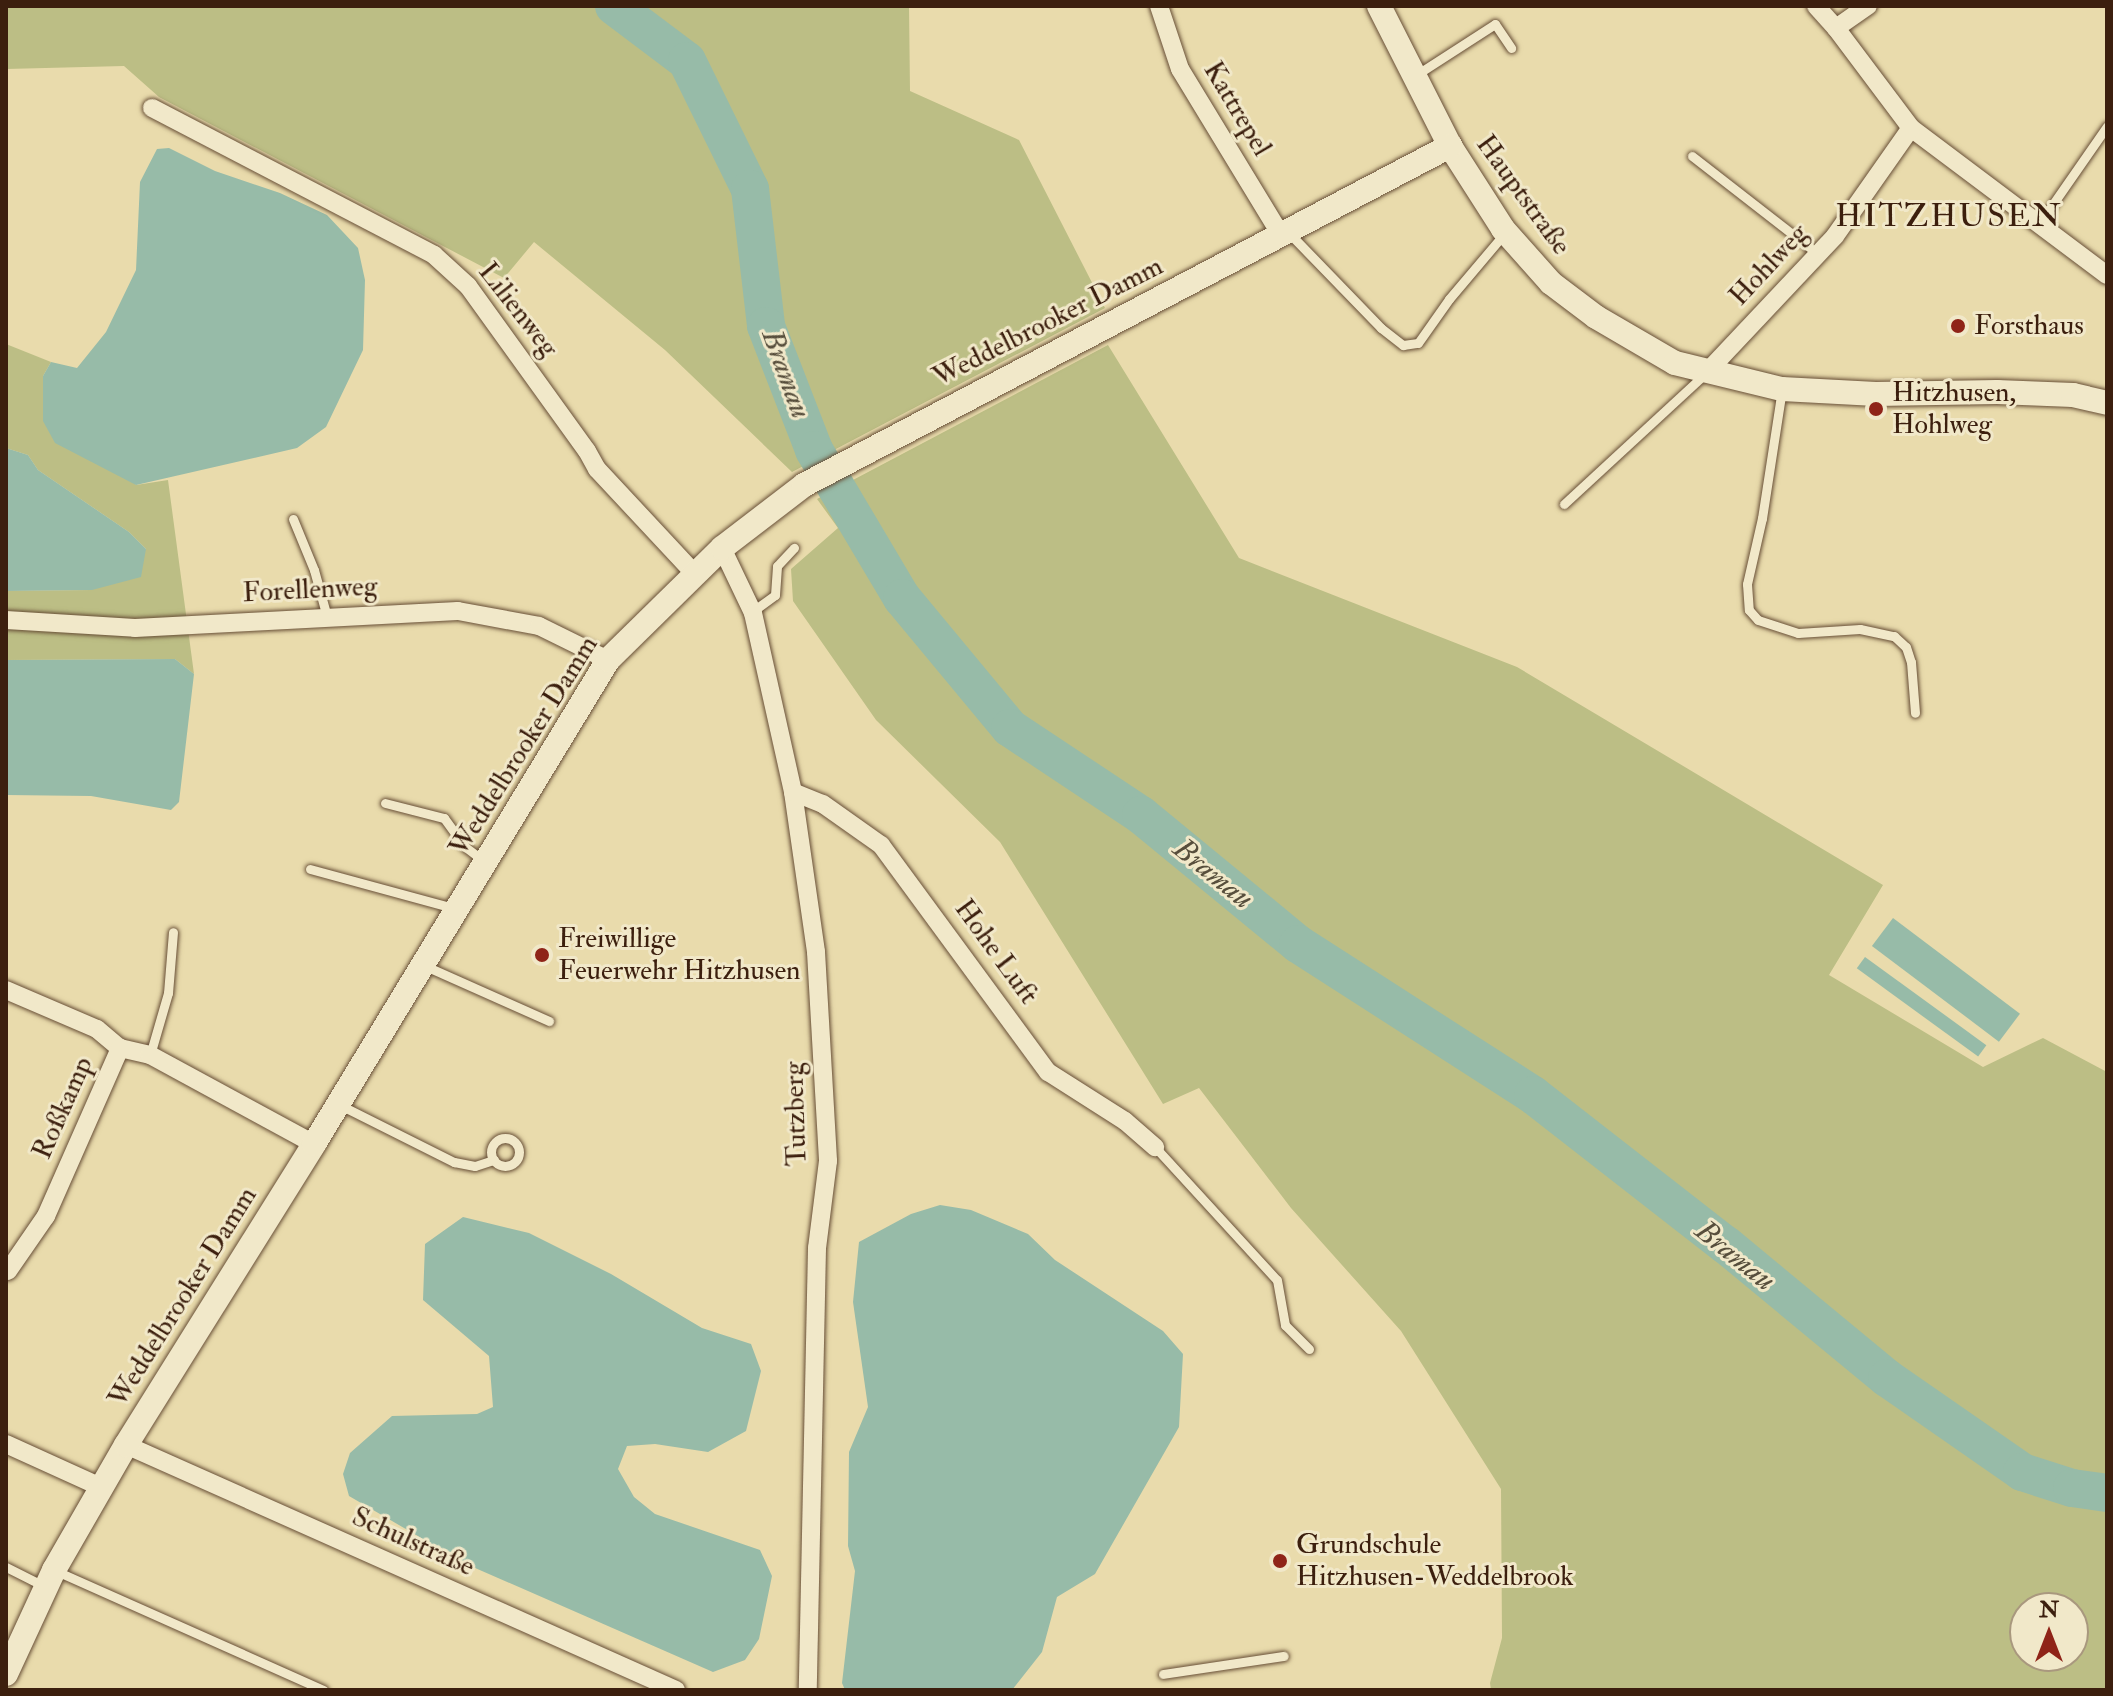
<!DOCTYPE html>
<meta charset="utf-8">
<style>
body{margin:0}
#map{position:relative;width:2113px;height:1696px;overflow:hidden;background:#e9dbac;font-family:"IM FELL Double Pica",serif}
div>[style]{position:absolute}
.green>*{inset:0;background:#bcbe85}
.water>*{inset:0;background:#97bba8;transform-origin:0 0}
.river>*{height:38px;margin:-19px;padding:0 19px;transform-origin:19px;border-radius:19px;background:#97bba8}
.roads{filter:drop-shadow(0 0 2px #674e36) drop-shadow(0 0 2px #674e36)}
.lane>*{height:9px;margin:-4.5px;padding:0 4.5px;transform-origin:4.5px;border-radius:4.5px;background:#f1e8c9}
.lane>.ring{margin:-4.5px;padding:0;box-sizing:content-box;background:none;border:9px solid #f1e8c9;border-radius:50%}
.street>*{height:18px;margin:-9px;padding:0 9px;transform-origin:9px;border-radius:9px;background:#f1e8c9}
.secondary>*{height:24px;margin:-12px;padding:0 12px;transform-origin:12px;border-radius:12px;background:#f1e8c9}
.dots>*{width:22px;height:22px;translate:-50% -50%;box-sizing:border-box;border:4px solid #f1e8c9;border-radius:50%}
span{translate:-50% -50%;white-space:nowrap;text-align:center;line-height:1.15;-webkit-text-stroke:6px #f1e8c9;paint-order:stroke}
.street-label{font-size:28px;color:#3c1f0e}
.poi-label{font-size:28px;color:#3c1f0e}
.left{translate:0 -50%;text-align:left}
.water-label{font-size:30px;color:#574e3c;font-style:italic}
.quarter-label{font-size:32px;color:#3c1f0e;letter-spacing:2px}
.frame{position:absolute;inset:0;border:8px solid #3c1f0e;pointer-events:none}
.north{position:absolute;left:2009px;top:1592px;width:80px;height:80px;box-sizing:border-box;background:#f1e8c9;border:2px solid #a9987e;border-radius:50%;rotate:0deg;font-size:22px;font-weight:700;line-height:32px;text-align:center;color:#3c1f0e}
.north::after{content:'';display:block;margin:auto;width:28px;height:36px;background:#8f2418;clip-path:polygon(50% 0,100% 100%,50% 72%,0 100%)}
</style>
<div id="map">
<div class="green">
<div style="clip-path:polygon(6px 6px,909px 6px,910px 91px,1019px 140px,1105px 308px,792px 472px,665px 350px,534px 242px,504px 278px,159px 97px,124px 66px,6px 69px)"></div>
<div style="clip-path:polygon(6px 344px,51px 362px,43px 376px,136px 485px,168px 480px,194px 674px,175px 659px,6px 660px,6px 591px,91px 590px,146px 549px,129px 532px,38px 470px,28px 455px,6px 448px)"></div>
<div style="clip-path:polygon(evenodd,1108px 345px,1239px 558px,1517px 667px,1883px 885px,1829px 975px,1983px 1067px,2043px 1038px,2107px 1072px,2107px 1690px,1491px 1690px,1490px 1683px,1502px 1638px,1501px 1489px,1401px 1331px,1291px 1208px,1199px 1088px,1163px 1104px,1000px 842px,876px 720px,793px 601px,791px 569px,838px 528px,817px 499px,1108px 345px,2025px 1608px,2073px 1608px,2073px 1656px,2025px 1656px,2025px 1608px)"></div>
</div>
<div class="water">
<div style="clip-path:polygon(169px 148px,215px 171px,280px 193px,327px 215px,358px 248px,365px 280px,363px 350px,326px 427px,297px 448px,136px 485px,55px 443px,43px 421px,43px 376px,51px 362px,77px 368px,106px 332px,136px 270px,140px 182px,157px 149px)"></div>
<div style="clip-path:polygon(6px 448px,28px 455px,38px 470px,129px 532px,146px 549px,141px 577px,92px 590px,6px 591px)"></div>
<div style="clip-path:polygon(175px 659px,194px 674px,179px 802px,171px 810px,91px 796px,6px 795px,6px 660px)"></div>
<div style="left:1893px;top:918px;width:159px;height:35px;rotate:37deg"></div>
<div style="left:1865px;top:957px;width:150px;height:14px;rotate:36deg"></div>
<div style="clip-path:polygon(940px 1205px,971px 1210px,1028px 1234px,1055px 1260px,1163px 1331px,1183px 1354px,1179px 1427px,1095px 1574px,1057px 1597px,1042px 1652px,1012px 1690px,845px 1690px,842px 1683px,855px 1571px,848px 1546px,849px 1452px,868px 1407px,853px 1302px,859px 1242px,911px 1214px)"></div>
<div style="clip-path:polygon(463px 1217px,529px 1233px,611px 1274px,702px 1328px,751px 1344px,761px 1371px,746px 1431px,708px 1452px,655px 1444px,627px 1446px,618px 1469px,634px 1497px,655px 1514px,760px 1550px,772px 1576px,759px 1639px,745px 1660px,713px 1672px,466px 1564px,349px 1496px,343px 1474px,350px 1453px,392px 1416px,477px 1414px,493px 1407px,489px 1356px,423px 1300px,425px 1244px)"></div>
</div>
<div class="river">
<div style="left:614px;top:6px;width:91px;rotate:37deg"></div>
<div style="left:687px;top:61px;width:143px;rotate:63.8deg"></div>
<div style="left:750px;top:189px;width:138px;rotate:83.3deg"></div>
<div style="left:766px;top:326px;width:133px;rotate:68.8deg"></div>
<div style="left:814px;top:450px;width:172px;rotate:59.3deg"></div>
<div style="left:902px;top:598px;width:169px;rotate:50.3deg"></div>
<div style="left:1010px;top:728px;width:157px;rotate:33.6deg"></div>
<div style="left:1141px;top:815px;width:203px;rotate:39.4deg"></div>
<div style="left:1298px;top:944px;width:279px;rotate:32.7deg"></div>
<div style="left:1533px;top:1095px;width:244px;rotate:37.9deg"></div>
<div style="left:1726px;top:1245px;width:209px;rotate:39.6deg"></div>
<div style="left:1887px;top:1378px;width:165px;rotate:34.8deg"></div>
<div style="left:2022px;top:1472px;width:52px;rotate:17.7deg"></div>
<div style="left:2072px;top:1488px;width:35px;rotate:8deg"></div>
</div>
<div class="roads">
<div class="lane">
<div style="left:1416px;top:75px;width:94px;rotate:-32.8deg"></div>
<div style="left:1495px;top:24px;width:29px;rotate:56deg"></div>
<div style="left:1692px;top:156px;width:160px;rotate:37.9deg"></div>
<div style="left:2039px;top:224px;width:119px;rotate:-55.2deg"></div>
<div style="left:1290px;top:234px;width:131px;rotate:45.9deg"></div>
<div style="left:1381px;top:328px;width:28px;rotate:38deg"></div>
<div style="left:1403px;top:345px;width:15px;rotate:-8deg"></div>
<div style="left:1418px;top:343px;width:54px;rotate:-54.8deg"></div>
<div style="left:1449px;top:299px;width:85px;rotate:-49.8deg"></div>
<div style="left:1782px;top:389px;width:131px;rotate:98.8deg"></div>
<div style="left:1762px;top:518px;width:68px;rotate:102.8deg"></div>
<div style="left:1747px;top:584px;width:26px;rotate:86deg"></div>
<div style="left:1749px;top:610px;width:13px;rotate:48deg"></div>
<div style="left:1758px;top:620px;width:42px;rotate:18deg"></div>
<div style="left:1798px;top:633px;width:62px;rotate:-3.7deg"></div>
<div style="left:1860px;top:629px;width:35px;rotate:12deg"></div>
<div style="left:1894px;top:636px;width:16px;rotate:43deg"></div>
<div style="left:1906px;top:647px;width:16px;rotate:72deg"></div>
<div style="left:1911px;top:662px;width:51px;rotate:85.5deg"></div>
<div style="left:1564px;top:504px;width:193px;rotate:-42.7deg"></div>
<div style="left:293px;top:519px;width:55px;rotate:67.6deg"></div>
<div style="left:314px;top:570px;width:49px;rotate:74.5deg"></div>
<div style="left:753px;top:611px;width:27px;rotate:-36deg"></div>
<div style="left:775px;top:595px;width:29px;rotate:-86deg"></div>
<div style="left:777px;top:566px;width:25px;rotate:-47deg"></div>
<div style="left:385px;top:803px;width:61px;rotate:14.3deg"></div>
<div style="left:444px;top:818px;width:34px;rotate:54deg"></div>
<div style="left:464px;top:846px;width:26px;rotate:37deg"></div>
<div style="left:310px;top:869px;width:149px;rotate:15.2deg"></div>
<div style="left:423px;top:965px;width:138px;rotate:24deg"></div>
<div style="left:150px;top:1055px;width:65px;rotate:-73.8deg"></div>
<div style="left:168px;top:993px;width:61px;rotate:-85.3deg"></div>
<div style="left:338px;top:1104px;width:130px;rotate:26.6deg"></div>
<div style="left:454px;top:1162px;width:21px;rotate:11deg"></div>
<div style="left:475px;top:1166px;width:20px;rotate:-18deg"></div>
<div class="ring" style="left:491px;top:1138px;width:19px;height:19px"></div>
<div style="left:1155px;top:1147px;width:180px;rotate:47.5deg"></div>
<div style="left:1277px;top:1280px;width:46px;rotate:79.9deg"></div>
<div style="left:1285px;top:1325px;width:34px;rotate:45deg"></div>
<div style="left:6px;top:1567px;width:45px;rotate:26.6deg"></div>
<div style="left:54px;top:1570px;width:295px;rotate:24deg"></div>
<div style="left:1163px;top:1674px;width:122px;rotate:-8.5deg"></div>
</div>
<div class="street">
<div style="left:1159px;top:6px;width:66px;rotate:71.6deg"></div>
<div style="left:1180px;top:69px;width:194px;rotate:58.7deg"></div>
<div style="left:1816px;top:6px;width:30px;rotate:48deg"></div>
<div style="left:152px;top:108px;width:318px;rotate:27.5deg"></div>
<div style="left:434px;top:255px;width:46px;rotate:42.4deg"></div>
<div style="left:468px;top:286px;width:203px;rotate:54.2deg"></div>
<div style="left:587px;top:451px;width:21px;rotate:61deg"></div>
<div style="left:597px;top:469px;width:142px;rotate:47deg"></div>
<div style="left:1911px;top:128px;width:245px;rotate:36.9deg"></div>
<div style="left:1706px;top:373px;width:188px;rotate:-46.7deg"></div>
<div style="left:1835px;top:236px;width:132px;rotate:-54.9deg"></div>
<div style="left:1911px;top:128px;width:125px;rotate:-126.9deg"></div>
<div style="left:1836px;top:28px;width:39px;rotate:-35deg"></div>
<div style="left:722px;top:548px;width:72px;rotate:64.5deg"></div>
<div style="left:753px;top:613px;width:183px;rotate:77.4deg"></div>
<div style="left:793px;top:792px;width:162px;rotate:81.8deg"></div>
<div style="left:816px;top:952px;width:209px;rotate:86.7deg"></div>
<div style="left:828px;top:1161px;width:88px;rotate:97.2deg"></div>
<div style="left:817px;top:1248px;width:442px;rotate:91.2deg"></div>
<div style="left:6px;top:620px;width:129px;rotate:3.5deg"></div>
<div style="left:135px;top:628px;width:323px;rotate:-3deg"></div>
<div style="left:458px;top:611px;width:82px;rotate:10.5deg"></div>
<div style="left:539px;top:626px;width:77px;rotate:26.2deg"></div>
<div style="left:793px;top:792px;width:32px;rotate:22deg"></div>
<div style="left:823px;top:804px;width:71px;rotate:35.3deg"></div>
<div style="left:881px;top:845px;width:282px;rotate:53.7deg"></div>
<div style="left:1048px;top:1072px;width:91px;rotate:32.5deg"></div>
<div style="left:1125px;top:1121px;width:40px;rotate:41deg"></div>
<div style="left:6px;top:990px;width:99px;rotate:23.2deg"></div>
<div style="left:97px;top:1029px;width:30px;rotate:40deg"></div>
<div style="left:120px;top:1048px;width:31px;rotate:13deg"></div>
<div style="left:150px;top:1055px;width:187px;rotate:28.5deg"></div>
<div style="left:8px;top:1271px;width:67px;rotate:-55.4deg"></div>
<div style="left:46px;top:1216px;width:184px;rotate:-66.2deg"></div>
<div style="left:6px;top:1444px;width:104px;rotate:24.4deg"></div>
<div style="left:126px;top:1445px;width:602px;rotate:24.01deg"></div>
</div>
<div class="secondary">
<div style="left:1379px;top:6px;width:157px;rotate:63.1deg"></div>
<div style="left:1450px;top:146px;width:98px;rotate:57.4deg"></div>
<div style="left:1503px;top:229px;width:72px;rotate:48.4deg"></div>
<div style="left:1551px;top:283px;width:56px;rotate:37.1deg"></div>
<div style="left:1596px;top:317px;width:91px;rotate:30.2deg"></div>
<div style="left:1675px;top:363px;width:110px;rotate:13.7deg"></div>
<div style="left:1782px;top:389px;width:94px;rotate:3deg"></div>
<div style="left:1876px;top:394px;width:121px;rotate:-0.9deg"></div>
<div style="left:1997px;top:392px;width:76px;rotate:2.3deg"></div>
<div style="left:2073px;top:395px;width:35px;rotate:13deg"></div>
<div style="left:6px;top:1674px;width:115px;rotate:-65.2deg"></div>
<div style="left:54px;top:1570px;width:144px;rotate:-60.1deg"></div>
<div style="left:126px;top:1445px;width:355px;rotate:-58deg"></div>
<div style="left:314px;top:1144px;width:566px;rotate:-58.72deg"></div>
<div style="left:608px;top:660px;width:160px;rotate:-44.5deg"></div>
<div style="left:722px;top:548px;width:103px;rotate:-37.5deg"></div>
<div style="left:804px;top:485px;width:730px;rotate:-27.69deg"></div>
</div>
</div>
<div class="dots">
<div style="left:1958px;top:326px;background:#8f2418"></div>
<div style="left:1876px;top:409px;background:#8f2418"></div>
<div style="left:542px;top:955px;background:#8f2418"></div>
<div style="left:1280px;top:1561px;background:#8f2418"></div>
</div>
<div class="street-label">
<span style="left:1237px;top:109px;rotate:59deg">Kattrepel</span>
<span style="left:1523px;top:195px;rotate:54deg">Hauptstraße</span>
<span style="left:1769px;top:265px;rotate:-47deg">Hohlweg</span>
<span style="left:518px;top:310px;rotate:52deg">Lilienweg</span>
<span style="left:1048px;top:322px;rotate:-27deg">Weddelbrooker Damm</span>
<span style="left:310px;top:590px;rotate:-3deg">Forellenweg</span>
<span style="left:524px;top:746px;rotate:-58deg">Weddelbrooker Damm</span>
<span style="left:996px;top:952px;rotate:54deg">Hohe Luft</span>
<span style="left:63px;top:1108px;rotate:-66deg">Roßkamp</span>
<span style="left:796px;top:1114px;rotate:-92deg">Tutzberg</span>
<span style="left:183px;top:1297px;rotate:-58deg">Weddelbrooker Damm</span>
<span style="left:413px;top:1542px;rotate:24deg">Schulstraße</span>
</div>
<div class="poi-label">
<span class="left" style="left:1974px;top:326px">Forsthaus</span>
<span class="left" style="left:1892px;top:409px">Hitzhusen,<br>Hohlweg</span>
<span class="left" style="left:558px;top:955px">Freiwillige<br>Feuerwehr Hitzhusen</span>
<span class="left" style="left:1296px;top:1561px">Grundschule<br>Hitzhusen-Weddelbrook</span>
</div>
<div class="water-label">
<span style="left:786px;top:374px;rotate:70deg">Bramau</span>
<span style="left:1213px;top:874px;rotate:39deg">Bramau</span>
<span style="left:1735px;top:1256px;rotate:39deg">Bramau</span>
</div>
<div class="quarter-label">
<span style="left:1949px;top:216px">HITZHUSEN</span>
</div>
<div class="frame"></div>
<div class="north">N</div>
</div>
